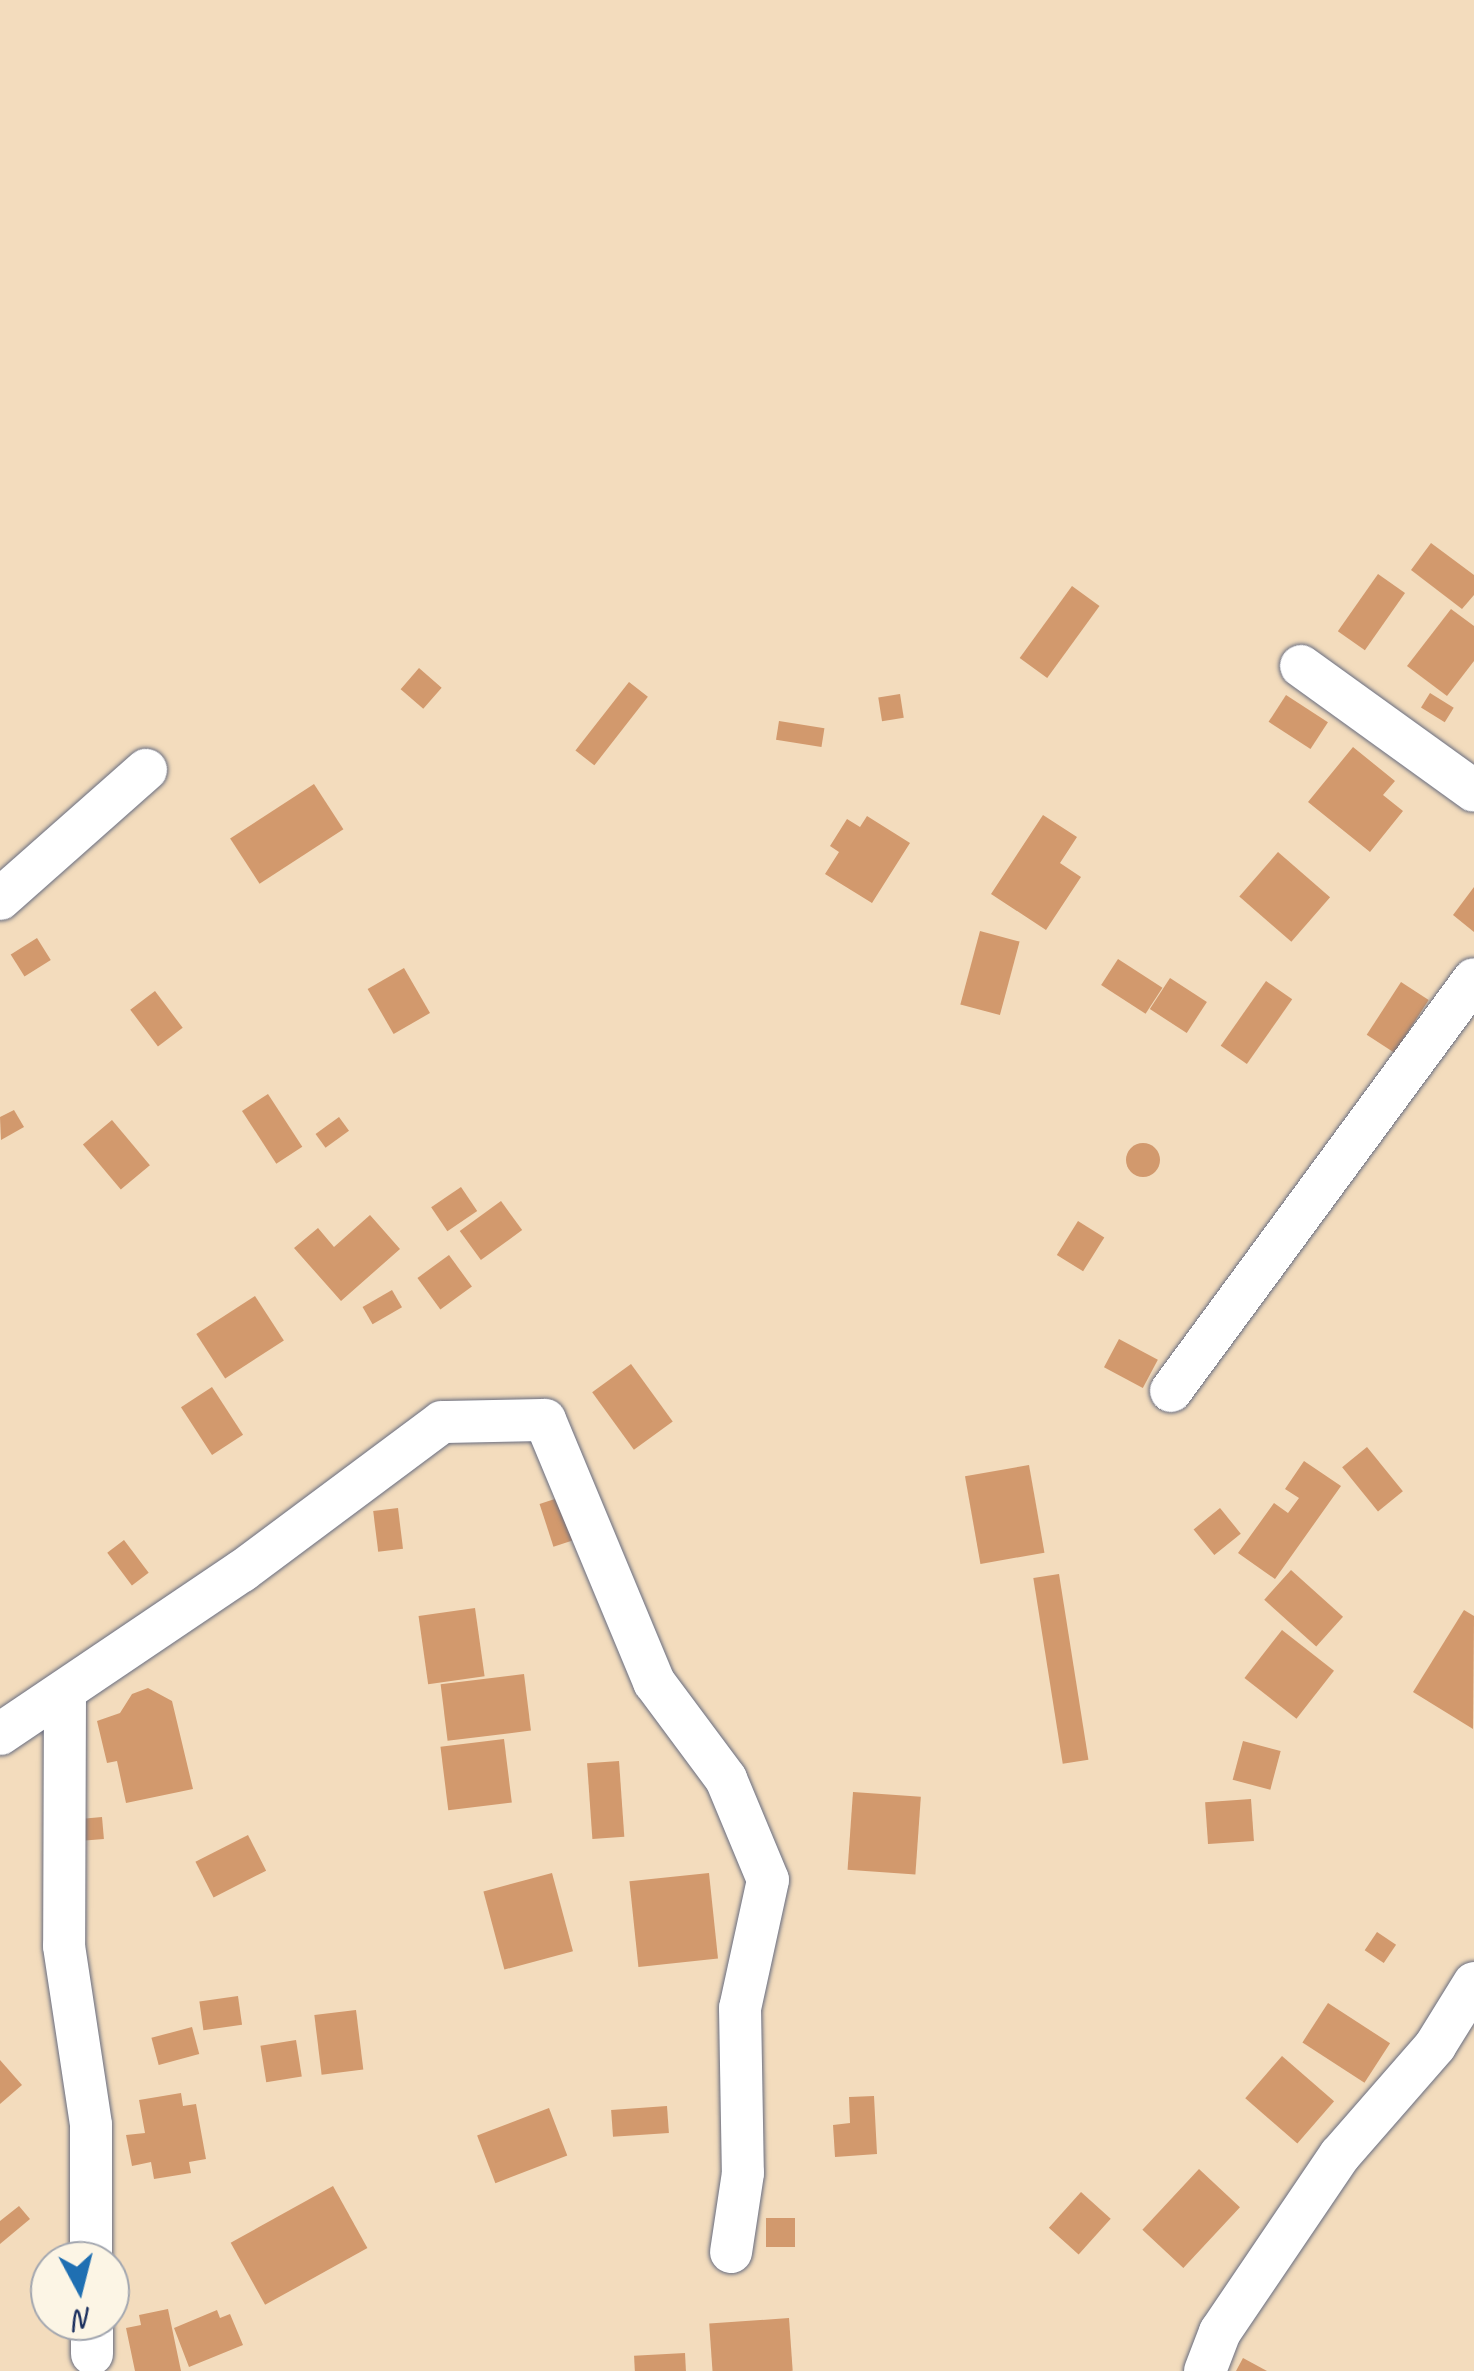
<!DOCTYPE html>
<style>
body{margin:0}
#map{position:relative;width:1474px;height:2371px;overflow:hidden;background:#f3dcbd;font-family:Caveat,sans-serif}
div>[style]{position:absolute}
.building>*{inset:0;background:#d2996d;transform-origin:0 0}
.round{border-radius:50%}
.roads{filter:drop-shadow(0 0 2px #676c7f) drop-shadow(0 0 2px #676c7f)}
.street>*{height:42px;margin:-21px;padding:0 21px;transform-origin:21px;border-radius:21px;background:#fff}
span{translate:-50% -50%;white-space:nowrap;text-align:center;line-height:1.15;-webkit-text-stroke:9px #fcf5e5;paint-order:stroke}
.north{position:absolute;left:30px;top:2241px;width:100px;height:100px;box-sizing:border-box;background:#fcf5e5;border:2px solid #a2a6af;border-radius:50%;rotate:173deg;font-size:28px;font-weight:700;line-height:40px;text-align:center;color:#1b2f5e}
.north::after{content:'';display:block;margin:auto;width:35px;height:45px;background:#1f6fb2;clip-path:polygon(50% 0,100% 100%,50% 72%,0 100%)}
</style>
<div id="map">
<div class="building">
<div style="clip-path:polygon(1431px 543px,1474px 575px,1474px 595px,1462px 609px,1411px 570px)"></div>
<div style="left:1378px;top:574px;width:33px;height:70px;rotate:35deg"></div>
<div style="left:1072px;top:586px;width:34px;height:89px;rotate:36deg"></div>
<div style="clip-path:polygon(1451px 609px,1474px 626px,1474px 661px,1447px 696px,1407px 666px)"></div>
<div style="left:419px;top:668px;width:30px;height:28px;rotate:41deg"></div>
<div style="left:629px;top:682px;width:24px;height:87px;rotate:38deg"></div>
<div style="left:1430px;top:693px;width:28px;height:17px;rotate:32deg"></div>
<div style="left:900px;top:694px;width:24px;height:22px;rotate:81deg"></div>
<div style="left:1286px;top:695px;width:50px;height:32px;rotate:33deg"></div>
<div style="left:779px;top:721px;width:46px;height:19px;rotate:9deg"></div>
<div style="clip-path:polygon(1353px 747px,1395px 781px,1383px 795px,1403px 811px,1370px 852px,1308px 802px)"></div>
<div style="left:314px;top:784px;width:54px;height:100px;rotate:57deg"></div>
<div style="clip-path:polygon(1043px 815px,1077px 837px,1060px 863px,1081px 877px,1046px 930px,991px 894px)"></div>
<div style="clip-path:polygon(867px 816px,910px 843px,872px 903px,825px 874px,839px 852px,830px 846px,847px 819px,860px 827px)"></div>
<div style="left:1278px;top:852px;width:69px;height:59px;rotate:41deg"></div>
<div style="clip-path:polygon(1474px 887px,1474px 932px,1453px 915px)"></div>
<div style="left:980px;top:931px;width:41px;height:76px;rotate:15deg"></div>
<div style="left:37px;top:938px;width:26px;height:31px;rotate:58deg"></div>
<div style="left:1118px;top:959px;width:53px;height:31px;rotate:33deg"></div>
<div style="left:404px;top:968px;width:52px;height:42px;rotate:60deg"></div>
<div style="left:1170px;top:978px;width:44px;height:37px;rotate:33deg"></div>
<div style="left:1266px;top:981px;width:32px;height:79px;rotate:35deg"></div>
<div style="left:1401px;top:982px;width:33px;height:63px;rotate:33deg"></div>
<div style="left:155px;top:991px;width:46px;height:31px;rotate:53deg"></div>
<div style="left:268px;top:1094px;width:63px;height:31px;rotate:57deg"></div>
<div style="clip-path:polygon(14px 1110px,24px 1127px,1px 1140px,0 1117px)"></div>
<div style="left:339px;top:1117px;width:17px;height:29px;rotate:54deg"></div>
<div style="left:112px;top:1120px;width:59px;height:38px;rotate:50deg"></div>
<div class="round" style="left:1126px;top:1143px;width:34px;height:34px"></div>
<div style="left:461px;top:1187px;width:29px;height:36px;rotate:56deg"></div>
<div style="left:501px;top:1201px;width:36px;height:51px;rotate:54deg"></div>
<div style="clip-path:polygon(370px 1215px,400px 1249px,341px 1301px,294px 1248px,318px 1228px,334px 1247px)"></div>
<div style="left:1078px;top:1221px;width:31px;height:40px;rotate:32deg"></div>
<div style="left:449px;top:1255px;width:39px;height:39px;rotate:54deg"></div>
<div style="left:392px;top:1290px;width:20px;height:34px;rotate:60deg"></div>
<div style="left:255px;top:1296px;width:53px;height:70px;rotate:57deg"></div>
<div style="left:1119px;top:1339px;width:44px;height:32px;rotate:28deg"></div>
<div style="left:631px;top:1364px;width:71px;height:48px;rotate:54deg"></div>
<div style="left:212px;top:1387px;width:57px;height:37px;rotate:57deg"></div>
<div style="left:1367px;top:1447px;width:57px;height:32px;rotate:51deg"></div>
<div style="clip-path:polygon(1304px 1461px,1341px 1486px,1275px 1579px,1238px 1553px,1274px 1503px,1288px 1513px,1299px 1498px,1285px 1489px)"></div>
<div style="left:1029px;top:1465px;width:89px;height:65px;rotate:80deg"></div>
<div style="left:570px;top:1494px;width:45px;height:32px;rotate:72deg"></div>
<div style="left:398px;top:1508px;width:41px;height:25px;rotate:83deg"></div>
<div style="left:1220px;top:1508px;width:33px;height:34px;rotate:51deg"></div>
<div style="left:124px;top:1540px;width:41px;height:21px;rotate:53deg"></div>
<div style="left:1291px;top:1570px;width:70px;height:40px;rotate:42deg"></div>
<div style="left:1059px;top:1574px;width:188px;height:26px;rotate:81deg"></div>
<div style="left:475px;top:1608px;width:69px;height:57px;rotate:82deg"></div>
<div style="clip-path:polygon(1464px 1610px,1474px 1616px,1473px 1729px,1413px 1692px)"></div>
<div style="left:1282px;top:1630px;width:66px;height:61px;rotate:38deg"></div>
<div style="left:524px;top:1674px;width:57px;height:84px;rotate:83deg"></div>
<div style="clip-path:polygon(148px 1688px,172px 1701px,193px 1789px,126px 1803px,117px 1761px,107px 1763px,97px 1721px,120px 1713px,132px 1694px)"></div>
<div style="left:504px;top:1739px;width:64px;height:64px;rotate:83deg"></div>
<div style="left:1243px;top:1741px;width:39px;height:40px;rotate:15deg"></div>
<div style="left:619px;top:1761px;width:76px;height:32px;rotate:86deg"></div>
<div style="left:853px;top:1792px;width:68px;height:78px;rotate:4deg"></div>
<div style="left:1251px;top:1799px;width:42px;height:46px;rotate:86deg"></div>
<div style="left:102px;top:1817px;width:22px;height:25px;rotate:85deg"></div>
<div style="left:248px;top:1835px;width:40px;height:59px;rotate:63deg"></div>
<div style="left:552px;top:1873px;width:81px;height:71px;rotate:75deg"></div>
<div style="left:709px;top:1873px;width:86px;height:80px;rotate:84deg"></div>
<div style="left:1377px;top:1932px;width:23px;height:22px;rotate:34deg"></div>
<div style="left:238px;top:1996px;width:29px;height:39px;rotate:82deg"></div>
<div style="left:1328px;top:2003px;width:74px;height:47px;rotate:33deg"></div>
<div style="left:356px;top:2010px;width:60px;height:42px;rotate:83deg"></div>
<div style="left:192px;top:2027px;width:28px;height:42px;rotate:75deg"></div>
<div style="left:296px;top:2040px;width:37px;height:36px;rotate:81deg"></div>
<div style="left:1282px;top:2056px;width:69px;height:56px;rotate:41deg"></div>
<div style="clip-path:polygon(0 2060px,22px 2085px,0 2104px)"></div>
<div style="clip-path:polygon(181px 2093px,183px 2106px,196px 2104px,206px 2159px,189px 2162px,191px 2173px,154px 2179px,151px 2162px,132px 2166px,126px 2135px,145px 2133px,139px 2100px)"></div>
<div style="clip-path:polygon(874px 2096px,877px 2154px,835px 2157px,833px 2125px,850px 2123px,849px 2097px)"></div>
<div style="left:667px;top:2106px;width:27px;height:56px;rotate:86deg"></div>
<div style="left:549px;top:2108px;width:51px;height:77px;rotate:69deg"></div>
<div style="left:1199px;top:2169px;width:56px;height:83px;rotate:43deg"></div>
<div style="left:333px;top:2186px;width:71px;height:117px;rotate:61deg"></div>
<div style="left:1081px;top:2192px;width:40px;height:48px;rotate:42deg"></div>
<div style="clip-path:polygon(19px 2206px,30px 2219px,0 2244px,0 2221px)"></div>
<div style="left:766px;top:2218px;width:29px;height:29px"></div>
<div style="clip-path:polygon(168px 2309px,181px 2371px,135px 2371px,126px 2328px,141px 2325px,139px 2315px)"></div>
<div style="clip-path:polygon(217px 2310px,220px 2318px,230px 2314px,243px 2345px,189px 2367px,174px 2328px)"></div>
<div style="left:789px;top:2318px;width:53px;height:80px;rotate:86deg"></div>
<div style="left:685px;top:2353px;width:18px;height:51px;rotate:87deg"></div>
<div style="clip-path:polygon(1243px 2358px,1267px 2371px,1236px 2371px)"></div>
</div>
<div class="roads">
<div class="street">
<div style="left:1301px;top:666px;width:213px;rotate:35.8deg"></div>
<div style="left:0;top:899px;width:195px;rotate:-41.5deg"></div>
<div style="left:1171px;top:1391px;width:511px;rotate:-53.67deg"></div>
<div style="left:65px;top:1692px;width:254px;rotate:90.2deg"></div>
<div style="left:64px;top:1946px;width:181px;rotate:81.4deg"></div>
<div style="left:91px;top:2125px;width:136px;rotate:90deg"></div>
<div style="left:0;top:1734px;width:292px;rotate:-34deg"></div>
<div style="left:242px;top:1571px;width:249px;rotate:-36.7deg"></div>
<div style="left:442px;top:1422px;width:103px;rotate:-1.1deg"></div>
<div style="left:545px;top:1420px;width:284px;rotate:67.4deg"></div>
<div style="left:654px;top:1682px;width:121px;rotate:53.4deg"></div>
<div style="left:726px;top:1779px;width:109px;rotate:67.4deg"></div>
<div style="left:768px;top:1880px;width:131px;rotate:102.3deg"></div>
<div style="left:740px;top:2008px;width:165px;rotate:89deg"></div>
<div style="left:743px;top:2173px;width:80px;rotate:98.6deg"></div>
<div style="left:92px;top:2321px;width:33px;rotate:90deg"></div>
<div style="left:1205px;top:2371px;width:42px;rotate:-69deg"></div>
<div style="left:1220px;top:2332px;width:214px;rotate:-55.9deg"></div>
<div style="left:1340px;top:2155px;width:145px;rotate:-48.9deg"></div>
<div style="left:1435px;top:2046px;width:74px;rotate:-58.2deg"></div>
</div>
</div>
<div class="north">N</div>
</div>
